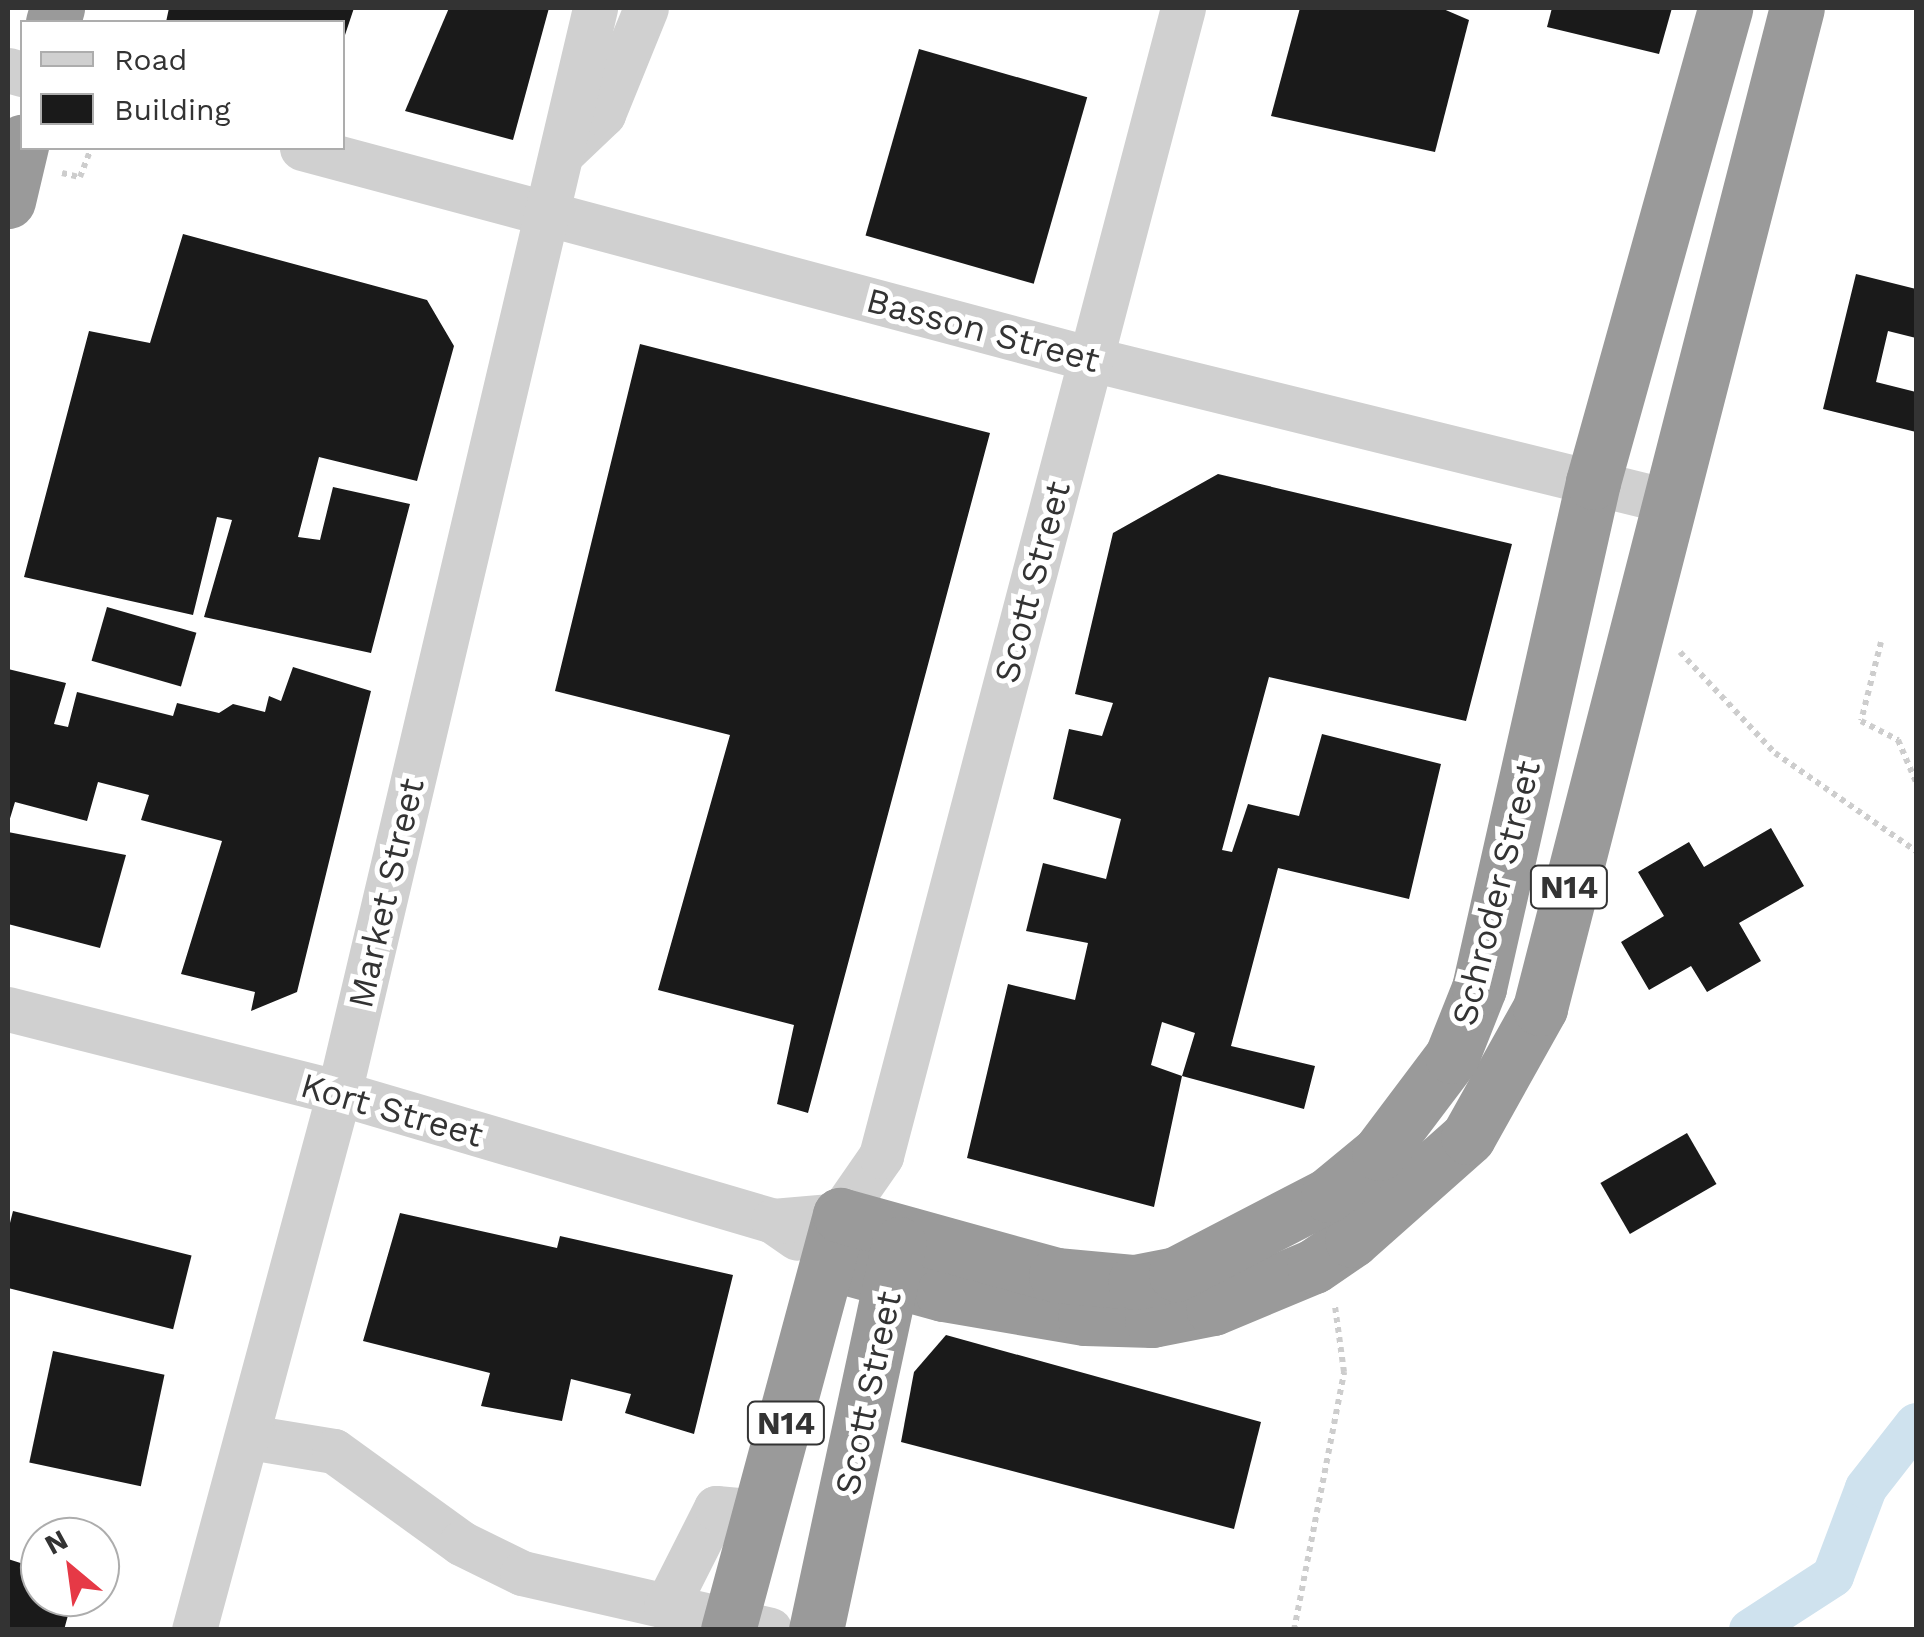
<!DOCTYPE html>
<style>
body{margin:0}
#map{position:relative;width:1924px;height:1637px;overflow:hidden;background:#fff;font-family:"Work Sans",sans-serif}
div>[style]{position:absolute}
.canal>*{height:42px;margin:-21px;padding:0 21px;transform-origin:21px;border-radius:21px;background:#cfe2ee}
.building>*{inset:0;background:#1a1a1a;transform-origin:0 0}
.path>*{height:6px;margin-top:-3px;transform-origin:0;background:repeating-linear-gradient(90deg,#cdcdcd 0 5px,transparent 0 10px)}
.minor>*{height:45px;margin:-22.5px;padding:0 22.5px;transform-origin:22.5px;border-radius:22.5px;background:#d0d0d0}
.highway>*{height:55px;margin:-27.5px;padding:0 27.5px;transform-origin:27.5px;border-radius:27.5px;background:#9a9a9a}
span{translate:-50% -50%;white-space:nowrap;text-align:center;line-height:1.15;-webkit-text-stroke:10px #fff;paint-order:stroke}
.shield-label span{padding:2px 8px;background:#fff;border:2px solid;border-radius:8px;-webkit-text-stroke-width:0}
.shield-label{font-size:32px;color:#333;font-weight:700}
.street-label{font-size:35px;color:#333}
.frame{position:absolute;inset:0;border:10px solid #333;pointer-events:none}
.legend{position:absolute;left:20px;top:20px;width:325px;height:130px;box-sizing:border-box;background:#fff;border:2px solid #adadad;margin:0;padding:12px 18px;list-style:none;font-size:30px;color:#333}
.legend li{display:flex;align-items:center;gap:20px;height:50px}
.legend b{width:50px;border:2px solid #adadad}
.north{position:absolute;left:20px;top:1517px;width:100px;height:100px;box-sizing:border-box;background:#fff;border:2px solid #adadad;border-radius:50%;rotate:331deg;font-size:28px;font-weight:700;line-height:40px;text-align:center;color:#333}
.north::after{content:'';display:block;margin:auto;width:35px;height:45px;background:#e63946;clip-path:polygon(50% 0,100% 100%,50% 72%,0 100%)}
</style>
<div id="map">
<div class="canal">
<div style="left:1750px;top:1630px;width:99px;rotate:-33deg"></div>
<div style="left:1833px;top:1576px;width:94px;rotate:-69.4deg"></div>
<div style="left:1866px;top:1488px;width:81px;rotate:-52deg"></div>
</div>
<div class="building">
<div style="clip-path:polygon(169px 8px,354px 8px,343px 41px,342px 22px,166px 22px)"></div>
<div style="clip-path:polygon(449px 8px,549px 8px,513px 140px,405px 111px)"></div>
<div style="clip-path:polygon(1300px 8px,1441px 8px,1469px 20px,1435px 152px,1271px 116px)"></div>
<div style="clip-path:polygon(1552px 8px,1672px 8px,1659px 54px,1547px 27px)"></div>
<div style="left:919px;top:49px;width:175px;height:194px;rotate:16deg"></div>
<div style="clip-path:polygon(183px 234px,427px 300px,454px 346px,417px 481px,319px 457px,298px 537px,320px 540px,333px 487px,410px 504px,371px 653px,204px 617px,232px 520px,217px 517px,193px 615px,24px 577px,89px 331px,150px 343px)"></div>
<div style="clip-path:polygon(1856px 274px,1916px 289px,1916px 338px,1888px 331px,1876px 382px,1916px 392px,1916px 432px,1823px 409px)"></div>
<div style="clip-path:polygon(640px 344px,990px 433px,808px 1113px,777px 1104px,794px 1025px,658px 990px,730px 735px,555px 691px)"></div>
<div style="clip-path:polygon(1218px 474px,1512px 544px,1466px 721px,1269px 677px,1222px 850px,1232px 852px,1248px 804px,1299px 816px,1322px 734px,1441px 764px,1409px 899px,1278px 868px,1231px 1046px,1315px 1066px,1304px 1109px,1182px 1076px,1195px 1033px,1162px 1022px,1151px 1065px,1182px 1076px,1154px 1207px,967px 1158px,1008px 984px,1075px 1000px,1088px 943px,1026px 931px,1043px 863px,1106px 879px,1121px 819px,1053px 799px,1069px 729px,1102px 736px,1113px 703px,1075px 694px,1113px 533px)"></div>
<div style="left:107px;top:607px;width:93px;height:56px;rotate:16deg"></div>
<div style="clip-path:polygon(293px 667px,371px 691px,297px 992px,251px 1011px,255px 992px,181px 974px,222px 841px,141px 820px,149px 795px,98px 782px,87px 821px,15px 802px,8px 825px,8px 669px,66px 683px,54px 724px,68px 727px,77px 692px,173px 716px,177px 703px,219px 713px,233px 704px,265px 712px,269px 696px,281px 701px)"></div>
<div style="clip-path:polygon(1771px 828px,1804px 886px,1739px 923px,1761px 961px,1707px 992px,1691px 966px,1649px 990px,1621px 942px,1664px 916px,1638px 872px,1689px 842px,1704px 867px)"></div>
<div style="clip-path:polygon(8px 832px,126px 855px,100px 948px,8px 924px)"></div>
<div style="left:1687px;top:1133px;width:59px;height:100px;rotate:60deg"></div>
<div style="left:13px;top:1211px;width:184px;height:76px;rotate:14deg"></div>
<div style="clip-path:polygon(400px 1213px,557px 1248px,560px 1236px,733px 1275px,694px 1434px,625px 1413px,631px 1394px,571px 1379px,562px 1421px,481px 1406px,490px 1373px,363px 1341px)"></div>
<div style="clip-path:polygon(946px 1335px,1261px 1422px,1234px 1529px,901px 1442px,914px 1372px)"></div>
<div style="left:53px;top:1351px;width:114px;height:114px;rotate:12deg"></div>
<div style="clip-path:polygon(40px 1544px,40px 1597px,73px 1597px,64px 1630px,8px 1630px,8px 1559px,33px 1567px)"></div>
</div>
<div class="path">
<div style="left:62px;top:173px;width:18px;rotate:13deg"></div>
<div style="left:80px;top:177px;width:31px;rotate:-69deg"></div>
<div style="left:1881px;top:642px;width:81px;rotate:104.2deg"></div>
<div style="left:1861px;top:721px;width:42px;rotate:27.2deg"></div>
<div style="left:1898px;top:740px;width:46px;rotate:66.8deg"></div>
<div style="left:1680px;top:652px;width:139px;rotate:46.8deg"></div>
<div style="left:1775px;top:753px;width:172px;rotate:34.8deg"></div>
<div style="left:1294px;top:1630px;width:263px;rotate:-79deg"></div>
<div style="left:1344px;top:1372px;width:67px;rotate:-97.8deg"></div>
</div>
<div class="minor">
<div style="left:8px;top:70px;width:15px;rotate:16deg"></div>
<div style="left:302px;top:148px;width:817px;rotate:14.97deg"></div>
<div style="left:1091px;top:359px;width:594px;rotate:13.83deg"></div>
<div style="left:562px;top:153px;width:57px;rotate:-43.6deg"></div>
<div style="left:603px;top:114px;width:114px;rotate:-67.9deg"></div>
<div style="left:8px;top:1009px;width:341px;rotate:14.2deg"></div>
<div style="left:339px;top:1093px;width:452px;rotate:16.4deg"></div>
<div style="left:773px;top:1221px;width:29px;rotate:35deg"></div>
<div style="left:773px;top:1221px;width:67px;rotate:-5.1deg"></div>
<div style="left:840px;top:1215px;width:72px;rotate:-55.2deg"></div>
<div style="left:881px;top:1156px;width:1187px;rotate:-75.26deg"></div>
<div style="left:249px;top:1437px;width:86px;rotate:9.4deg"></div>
<div style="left:334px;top:1451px;width:157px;rotate:35.9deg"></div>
<div style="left:461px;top:1543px;width:68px;rotate:26.2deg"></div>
<div style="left:522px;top:1573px;width:254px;rotate:12.9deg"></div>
<div style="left:666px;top:1607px;width:111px;rotate:-63.2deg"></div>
<div style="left:716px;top:1508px;width:45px;rotate:5.1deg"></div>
<div style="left:194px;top:1630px;width:556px;rotate:-74.89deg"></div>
<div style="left:339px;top:1093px;width:1115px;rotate:-76.72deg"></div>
</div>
<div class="highway">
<div style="left:53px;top:22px;width:15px;rotate:-74deg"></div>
<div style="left:8px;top:201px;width:61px;rotate:-76.7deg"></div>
<div style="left:830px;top:1263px;width:117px;rotate:15.3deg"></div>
<div style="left:943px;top:1294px;width:144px;rotate:9.6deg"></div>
<div style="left:1085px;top:1318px;width:67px;rotate:1.7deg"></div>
<div style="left:1152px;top:1320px;width:62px;rotate:-11.1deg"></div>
<div style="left:1213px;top:1308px;width:109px;rotate:-22.6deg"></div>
<div style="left:1314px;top:1266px;width:46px;rotate:-34.4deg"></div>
<div style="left:1352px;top:1240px;width:155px;rotate:-41.6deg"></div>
<div style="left:1468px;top:1137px;width:148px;rotate:-60.8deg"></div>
<div style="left:1540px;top:1008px;width:1032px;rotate:-75.59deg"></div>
<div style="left:728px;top:1630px;width:430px;rotate:-74.9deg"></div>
<div style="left:840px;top:1215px;width:224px;rotate:15.5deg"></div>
<div style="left:1056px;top:1275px;width:79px;rotate:5.1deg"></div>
<div style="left:1135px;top:1282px;width:42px;rotate:-11deg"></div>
<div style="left:1176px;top:1274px;width:171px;rotate:-27.5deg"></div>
<div style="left:1328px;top:1195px;width:66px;rotate:-39.5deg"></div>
<div style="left:1379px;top:1153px;width:121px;rotate:-53deg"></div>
<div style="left:1452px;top:1056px;width:73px;rotate:-68.3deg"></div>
<div style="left:1479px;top:988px;width:519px;rotate:-77.3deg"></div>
<div style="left:1593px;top:482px;width:492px;rotate:-74.4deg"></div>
<div style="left:816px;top:1630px;width:395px;rotate:-77.9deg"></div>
</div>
<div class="shield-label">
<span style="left:1569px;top:887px">N14</span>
<span style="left:786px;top:1423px">N14</span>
</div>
<div class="street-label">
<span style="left:983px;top:330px;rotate:15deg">Basson Street</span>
<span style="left:1032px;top:582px;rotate:-75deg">Scott Street</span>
<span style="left:386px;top:893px;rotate:-77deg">Market Street</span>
<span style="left:1496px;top:893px;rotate:-76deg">Schroder Street</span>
<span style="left:392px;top:1110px;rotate:16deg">Kort Street</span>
<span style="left:868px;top:1393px;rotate:-78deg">Scott Street</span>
</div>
<div class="frame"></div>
<ul class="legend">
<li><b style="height:12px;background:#d0d0d0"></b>Road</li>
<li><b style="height:28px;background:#1a1a1a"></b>Building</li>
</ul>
<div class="north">N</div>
</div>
